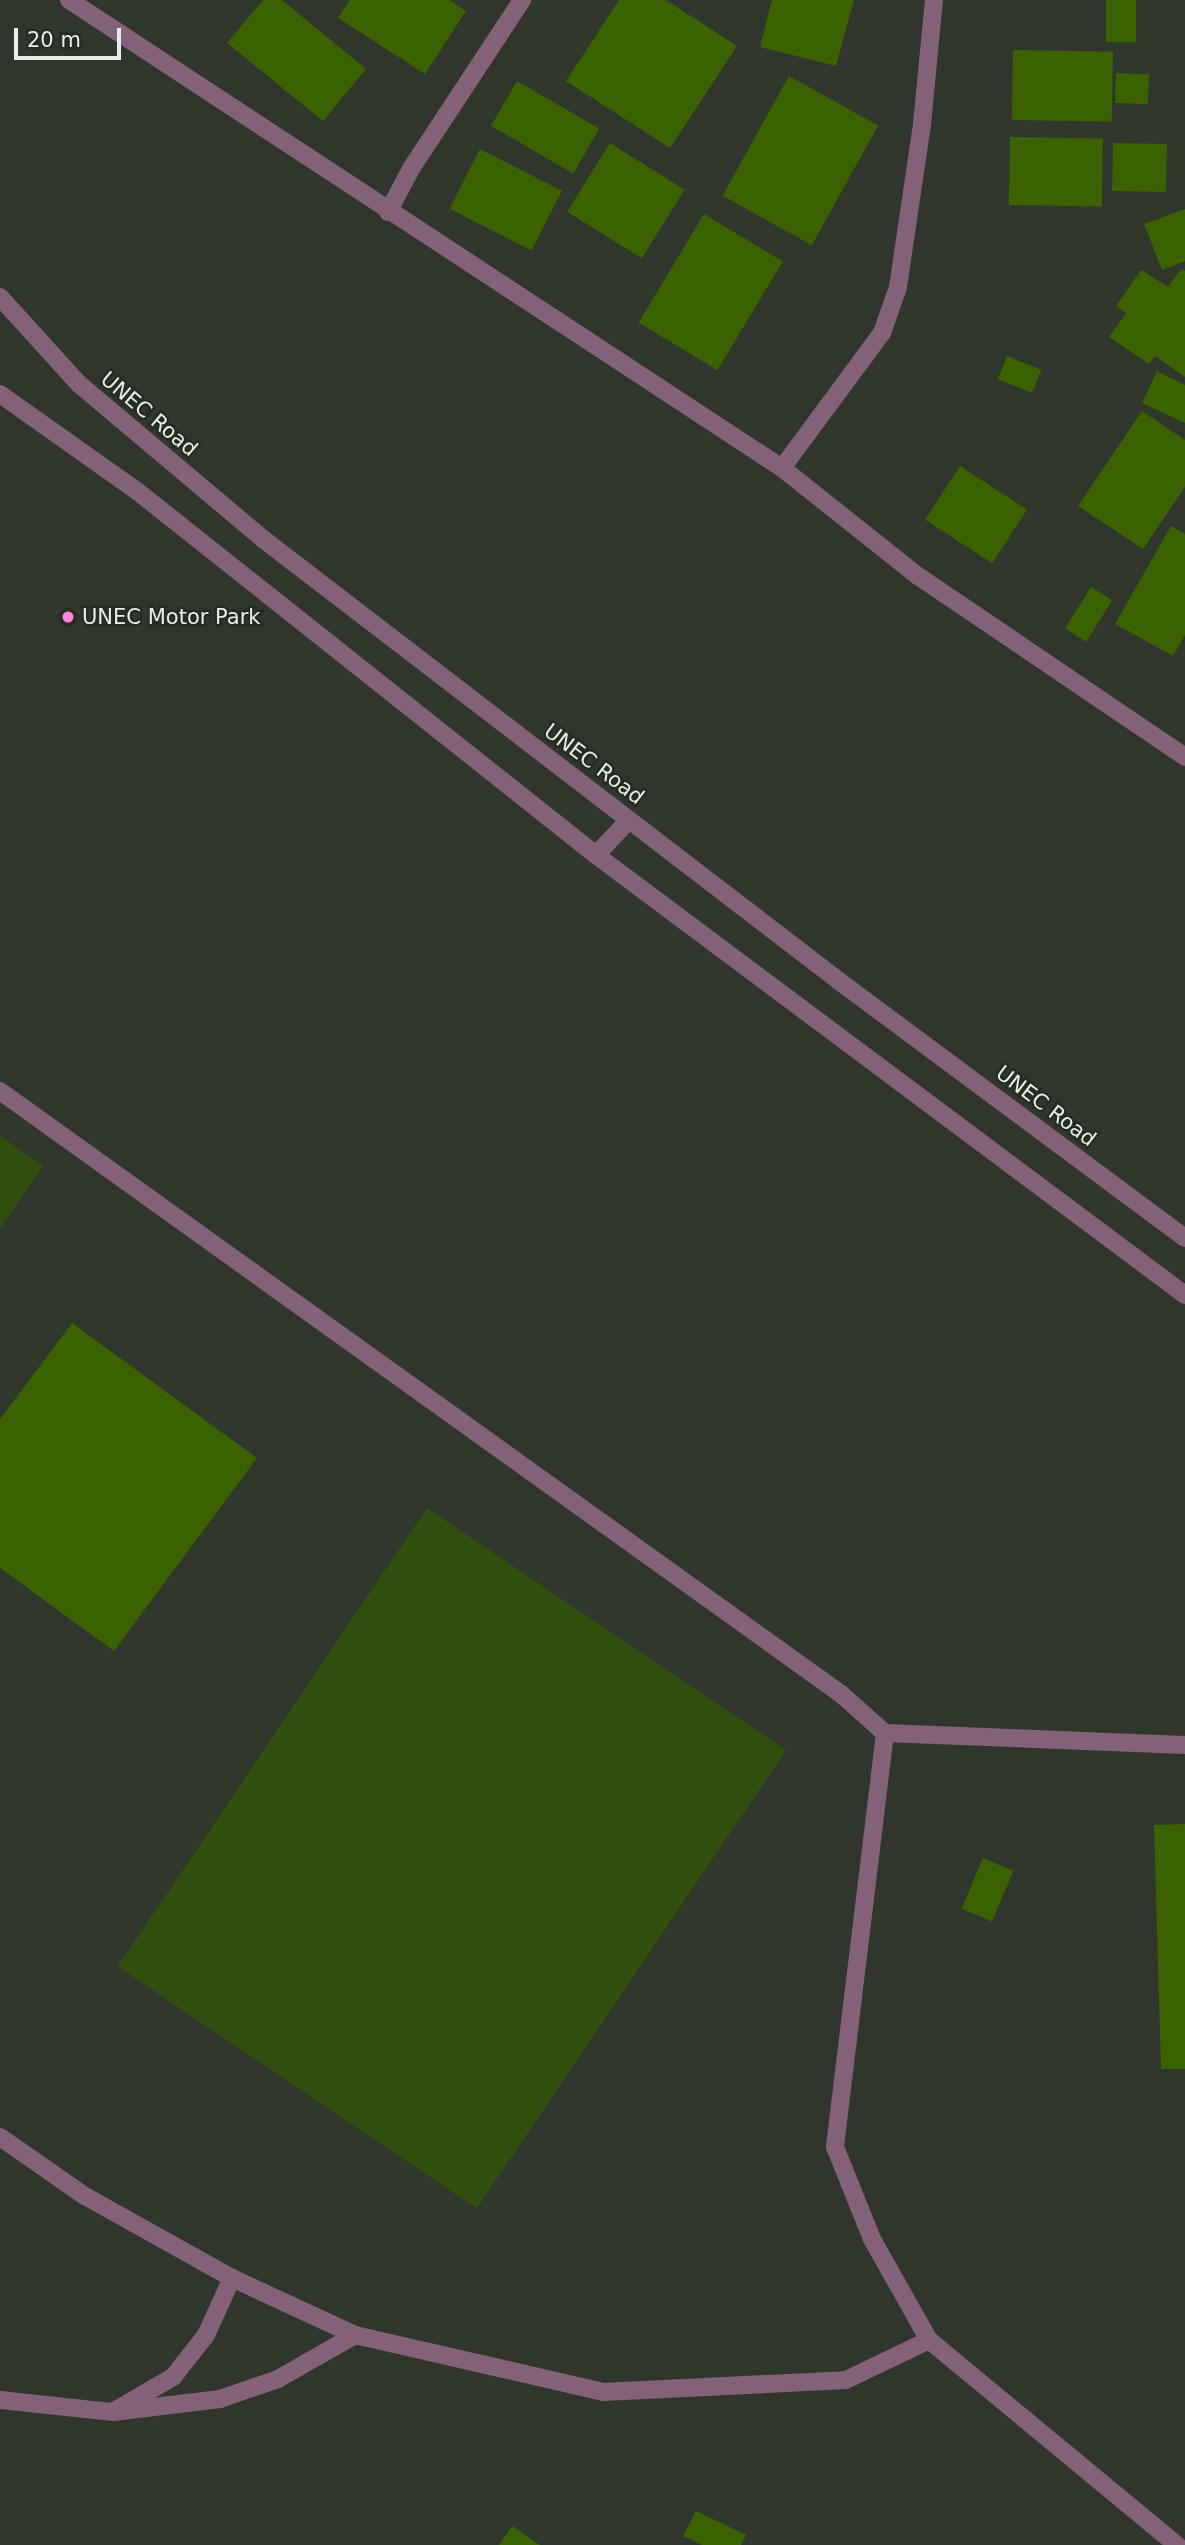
<!DOCTYPE html>
<style>
body{margin:0}
#map{position:relative;width:1185px;height:2545px;overflow:hidden;background:#31362d;font-family:"DejaVu Sans",sans-serif}
div>[style]{position:absolute}
.green>*{inset:0;background:#314f0f;transform-origin:0 0}
.building>*{inset:0;background:#3a6200;transform-origin:0 0}
.lane>*{height:18px;margin:-9px;padding:0 9px;transform-origin:9px;border-radius:9px;background:#836179}
.street>*{height:18px;margin:-9px;padding:0 9px;transform-origin:9px;border-radius:9px;background:#836179}
.dots>*{width:19px;height:19px;translate:-50% -50%;box-sizing:border-box;border:4px solid #272c23;border-radius:50%}
span{translate:-50% -50%;white-space:nowrap;text-align:center;line-height:1.15;-webkit-text-stroke:5px #272c23;paint-order:stroke}
.street-label{font-size:21px;color:#e9ede7}
.poi-label{font-size:21px;color:#e9ede7}
.left{translate:0 -50%;text-align:left}
.scale{position:absolute;left:14px;top:28px;width:107px;height:32px;box-sizing:border-box;border:4px solid #e9ede7;border-top:0;padding-left:9px;font-size:21px;line-height:24px;white-space:nowrap;color:#e9ede7;-webkit-text-stroke:5px #272c23;paint-order:stroke}
</style>
<div id="map">
<div class="green">
<div style="clip-path:polygon(0 1136px,43px 1166px,0 1228px)"></div>
<div style="left:427px;top:1508px;width:433px;height:553px;rotate:34deg"></div>
</div>
<div class="building">
<div style="clip-path:polygon(263px 0,282px 0,366px 69px,323px 121px,227px 43px)"></div>
<div style="clip-path:polygon(350px 0,450px 0,466px 11px,425px 74px,338px 18px)"></div>
<div style="clip-path:polygon(619px 0,666px 0,737px 46px,670px 148px,566px 81px)"></div>
<div style="clip-path:polygon(772px 0,854px 0,836px 66px,760px 47px)"></div>
<div style="left:1106px;top:0;width:30px;height:42px"></div>
<div style="left:1013px;top:50px;width:100px;height:70px;rotate:1deg"></div>
<div style="left:1116px;top:73px;width:33px;height:30px;rotate:2deg"></div>
<div style="left:789px;top:76px;width:102px;height:137px;rotate:29deg"></div>
<div style="left:517px;top:81px;width:95px;height:52px;rotate:30deg"></div>
<div style="left:1010px;top:137px;width:93px;height:68px;rotate:1deg"></div>
<div style="left:610px;top:143px;width:88px;height:81px;rotate:32deg"></div>
<div style="left:1113px;top:143px;width:54px;height:48px;rotate:1deg"></div>
<div style="left:480px;top:149px;width:92px;height:67px;rotate:27deg"></div>
<div style="clip-path:polygon(1185px 209px,1185px 261px,1162px 270px,1144px 224px)"></div>
<div style="left:704px;top:214px;width:92px;height:127px;rotate:31deg"></div>
<div style="clip-path:polygon(1181px 269px,1185px 271px,1185px 377px,1155px 356px,1149px 364px,1109px 337px,1126px 313px,1116px 306px,1141px 270px,1168px 287px)"></div>
<div style="left:1007px;top:356px;width:37px;height:25px;rotate:22deg"></div>
<div style="clip-path:polygon(1157px 371px,1185px 385px,1185px 423px,1142px 403px)"></div>
<div style="clip-path:polygon(1142px 411px,1185px 440px,1185px 487px,1143px 549px,1078px 506px)"></div>
<div style="left:960px;top:466px;width:80px;height:64px;rotate:33deg"></div>
<div style="clip-path:polygon(1171px 526px,1185px 534px,1185px 635px,1173px 656px,1115px 624px)"></div>
<div style="left:1091px;top:587px;width:25px;height:49px;rotate:32deg"></div>
<div style="clip-path:polygon(72px 1323px,257px 1458px,114px 1651px,0 1568px,0 1419px)"></div>
<div style="clip-path:polygon(1185px 1824px,1185px 2069px,1161px 2069px,1154px 1825px)"></div>
<div style="left:983px;top:1858px;width:33px;height:55px;rotate:23deg"></div>
<div style="clip-path:polygon(696px 2511px,746px 2535px,741px 2545px,702px 2545px,683px 2536px)"></div>
<div style="clip-path:polygon(512px 2526px,540px 2545px,499px 2545px)"></div>
</div>
<div class="lane">
<div style="left:0;top:1091px;width:1035px;rotate:35.64deg"></div>
<div style="left:841px;top:1694px;width:59px;rotate:41.6deg"></div>
<div style="left:885px;top:1733px;width:417px;rotate:96.9deg"></div>
<div style="left:835px;top:2147px;width:99px;rotate:68.1deg"></div>
<div style="left:872px;top:2239px;width:116px;rotate:60.6deg"></div>
<div style="left:929px;top:2340px;width:322px;rotate:39.6deg"></div>
<div style="left:0;top:2137px;width:103px;rotate:34.8deg"></div>
<div style="left:85px;top:2196px;width:168px;rotate:29.2deg"></div>
<div style="left:232px;top:2278px;width:136px;rotate:24.9deg"></div>
<div style="left:355px;top:2335px;width:254px;rotate:12.9deg"></div>
<div style="left:603px;top:2392px;width:243px;rotate:-2.8deg"></div>
<div style="left:846px;top:2380px;width:92px;rotate:-25.7deg"></div>
<div style="left:0;top:2400px;width:114px;rotate:6.1deg"></div>
<div style="left:113px;top:2412px;width:108px;rotate:-6.9deg"></div>
<div style="left:220px;top:2399px;width:61px;rotate:-19deg"></div>
<div style="left:278px;top:2379px;width:89px;rotate:-29.7deg"></div>
<div style="left:116px;top:2410px;width:66px;rotate:-30.1deg"></div>
<div style="left:173px;top:2377px;width:53px;rotate:-51.8deg"></div>
<div style="left:206px;top:2335px;width:63px;rotate:-65.5deg"></div>
</div>
<div class="street">
<div style="left:69px;top:0;width:853px;rotate:33.28deg"></div>
<div style="left:782px;top:468px;width:174px;rotate:38.5deg"></div>
<div style="left:918px;top:576px;width:323px;rotate:34.1deg"></div>
<div style="left:388px;top:212px;width:51px;rotate:-61.9deg"></div>
<div style="left:412px;top:167px;width:200px;rotate:-56.6deg"></div>
<div style="left:0;top:297px;width:118px;rotate:47.8deg"></div>
<div style="left:79px;top:384px;width:241px;rotate:40.1deg"></div>
<div style="left:263px;top:539px;width:726px;rotate:37.5deg"></div>
<div style="left:839px;top:981px;width:431px;rotate:36.6deg"></div>
<div style="left:0;top:394px;width:168px;rotate:35.3deg"></div>
<div style="left:137px;top:491px;width:586px;rotate:38.42deg"></div>
<div style="left:596px;top:855px;width:735px;rotate:36.76deg"></div>
<div style="left:782px;top:468px;width:168px;rotate:-53.5deg"></div>
<div style="left:882px;top:333px;width:49px;rotate:-70.8deg"></div>
<div style="left:898px;top:287px;width:165px;rotate:-81.6deg"></div>
<div style="left:922px;top:124px;width:125px;rotate:-84.5deg"></div>
<div style="left:596px;top:855px;width:48px;rotate:-46.7deg"></div>
<div style="left:885px;top:1733px;width:300px;rotate:2.3deg"></div>
</div>
<div class="dots">
<div style="left:68px;top:617px;background:#fe86e1"></div>
</div>
<div class="street-label">
<span style="left:149px;top:414px;rotate:40deg">UNEC Road</span>
<span style="left:594px;top:764px;rotate:37deg">UNEC Road</span>
<span style="left:1046px;top:1106px;rotate:37deg">UNEC Road</span>
</div>
<div class="poi-label">
<span class="left" style="left:82px;top:617px">UNEC Motor Park</span>
</div>
<div class="scale">20 m</div>
</div>
